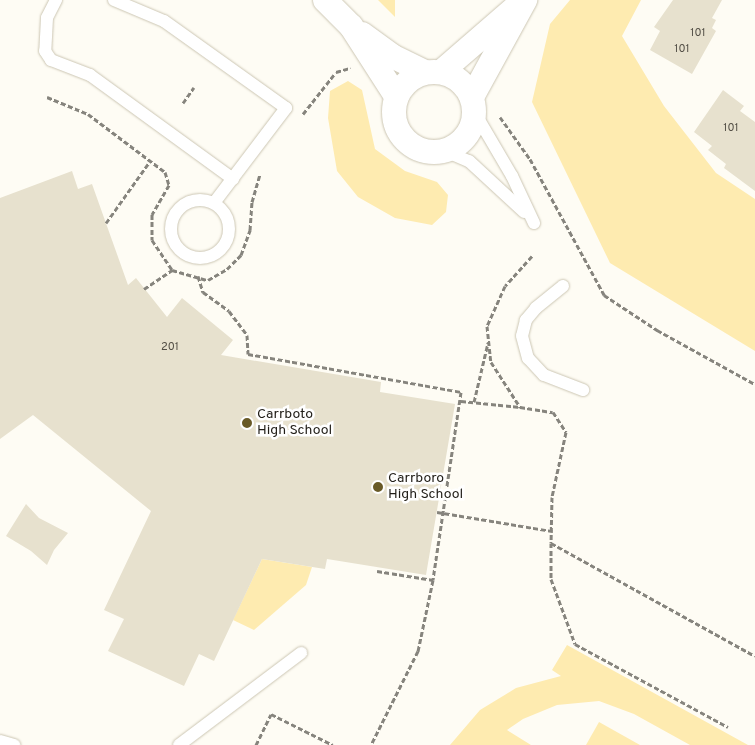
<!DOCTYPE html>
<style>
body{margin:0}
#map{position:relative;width:755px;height:745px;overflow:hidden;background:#fefcf4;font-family:Overpass,sans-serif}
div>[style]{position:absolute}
.green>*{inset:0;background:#feebb0}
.building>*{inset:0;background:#e7e1ce}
.path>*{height:3px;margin-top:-1.5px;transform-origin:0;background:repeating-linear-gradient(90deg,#86847d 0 5px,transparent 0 7.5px)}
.roads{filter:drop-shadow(0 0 1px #ccc6b3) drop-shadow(0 0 1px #ccc6b3)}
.service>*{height:12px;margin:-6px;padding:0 6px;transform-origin:6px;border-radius:6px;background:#fff}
.service>.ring{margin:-6px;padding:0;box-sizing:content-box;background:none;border:12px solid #fff;border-radius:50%}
.minor>*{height:24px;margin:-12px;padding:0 12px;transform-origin:12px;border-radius:12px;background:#fff}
.minor>.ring{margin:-12px;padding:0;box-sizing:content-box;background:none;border:24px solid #fff;border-radius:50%}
.dots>*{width:14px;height:14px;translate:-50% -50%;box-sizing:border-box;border:2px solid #fff;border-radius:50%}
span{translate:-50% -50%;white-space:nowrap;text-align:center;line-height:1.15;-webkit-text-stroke:5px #fff;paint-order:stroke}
.number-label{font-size:11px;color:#524e45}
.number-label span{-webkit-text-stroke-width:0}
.poi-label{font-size:14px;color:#201d17}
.left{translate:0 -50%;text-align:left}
</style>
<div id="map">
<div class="green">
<div style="clip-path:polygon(378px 0,395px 0,395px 17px)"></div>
<div style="clip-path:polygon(570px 0,641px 0,622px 36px,664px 106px,716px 173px,755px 199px,755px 351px,610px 263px,532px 102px,550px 24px)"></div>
<div style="clip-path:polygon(348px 81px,362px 90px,375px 149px,405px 171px,437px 182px,448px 195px,446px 212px,432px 225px,395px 218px,358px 197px,337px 171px,328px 118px,330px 91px)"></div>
<div style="clip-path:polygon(262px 559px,312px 567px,306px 585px,254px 630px,233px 620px)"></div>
<div style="clip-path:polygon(567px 645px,748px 745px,690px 745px,634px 714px,599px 701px,557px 705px,523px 719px,507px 730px,531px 745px,450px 745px,480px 710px,516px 688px,561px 676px,552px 670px)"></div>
<div style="clip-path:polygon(599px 722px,640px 745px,586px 745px)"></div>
</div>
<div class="building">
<div style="clip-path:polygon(673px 0,722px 0,712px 18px,716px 20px,712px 28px,716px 31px,692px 74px,650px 50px,660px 31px,654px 27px)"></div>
<div style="clip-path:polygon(723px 90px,744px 106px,740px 111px,755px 122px,755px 191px,724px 168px,726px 164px,708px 150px,712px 146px,694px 132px)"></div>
<div style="clip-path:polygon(72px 171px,78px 189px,92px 184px,128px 285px,136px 278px,167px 317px,182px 298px,233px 340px,221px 355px,381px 382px,380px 392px,455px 404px,426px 575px,327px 559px,325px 569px,262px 559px,214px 661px,199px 654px,184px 686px,108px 651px,124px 619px,104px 610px,151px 511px,33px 415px,0 439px,0 198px)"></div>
<div style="clip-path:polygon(26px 504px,39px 518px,68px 533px,54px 550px,47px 565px,31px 551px,6px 536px)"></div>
</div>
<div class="path">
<div style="left:47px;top:97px;width:44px;rotate:22.5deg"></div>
<div style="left:88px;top:114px;width:96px;rotate:37deg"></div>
<div style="left:165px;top:172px;width:14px;rotate:73deg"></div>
<div style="left:169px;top:185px;width:34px;rotate:120deg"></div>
<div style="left:152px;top:214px;width:26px;rotate:90deg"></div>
<div style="left:152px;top:240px;width:36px;rotate:56deg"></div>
<div style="left:172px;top:270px;width:37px;rotate:16deg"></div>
<div style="left:208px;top:280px;width:22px;rotate:-30deg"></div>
<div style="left:227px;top:269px;width:20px;rotate:-45deg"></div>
<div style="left:241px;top:255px;width:27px;rotate:-70deg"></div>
<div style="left:250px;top:230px;width:28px;rotate:-86deg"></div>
<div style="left:252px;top:202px;width:29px;rotate:-74deg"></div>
<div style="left:183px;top:103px;width:19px;rotate:-55deg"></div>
<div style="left:303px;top:114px;width:53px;rotate:-51.8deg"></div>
<div style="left:336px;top:72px;width:15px;rotate:-16deg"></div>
<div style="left:500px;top:117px;width:52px;rotate:54.5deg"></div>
<div style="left:530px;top:159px;width:155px;rotate:61.4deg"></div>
<div style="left:604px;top:295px;width:64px;rotate:33.4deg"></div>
<div style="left:657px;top:330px;width:112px;rotate:28.9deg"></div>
<div style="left:106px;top:223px;width:76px;rotate:-54.6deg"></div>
<div style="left:532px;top:256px;width:40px;rotate:132deg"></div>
<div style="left:505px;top:286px;width:44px;rotate:114.2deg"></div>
<div style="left:487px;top:326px;width:36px;rotate:84deg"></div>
<div style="left:491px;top:362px;width:54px;rotate:57.2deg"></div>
<div style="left:520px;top:407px;width:33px;rotate:9deg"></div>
<div style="left:553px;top:412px;width:24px;rotate:57deg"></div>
<div style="left:566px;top:432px;width:66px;rotate:102.2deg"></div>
<div style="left:552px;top:497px;width:46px;rotate:91.2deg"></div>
<div style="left:551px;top:543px;width:233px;rotate:29deg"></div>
<div style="left:198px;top:276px;width:17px;rotate:73deg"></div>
<div style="left:203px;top:292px;width:32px;rotate:36deg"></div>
<div style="left:229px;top:311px;width:30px;rotate:53deg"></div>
<div style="left:247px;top:335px;width:19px;rotate:87deg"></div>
<div style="left:248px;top:354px;width:216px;rotate:10.1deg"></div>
<div style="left:461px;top:392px;width:190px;rotate:98.5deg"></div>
<div style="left:433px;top:580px;width:73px;rotate:101.9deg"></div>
<div style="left:418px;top:651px;width:105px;rotate:116.6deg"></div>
<div style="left:144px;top:289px;width:34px;rotate:-34deg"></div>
<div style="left:461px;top:401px;width:59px;rotate:5.8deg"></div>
<div style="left:474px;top:402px;width:61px;rotate:-76.7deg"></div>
<div style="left:437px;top:512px;width:117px;rotate:9.4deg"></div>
<div style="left:551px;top:543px;width:36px;rotate:90deg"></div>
<div style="left:551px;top:579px;width:69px;rotate:69.7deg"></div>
<div style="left:575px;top:644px;width:174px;rotate:28.5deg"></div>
<div style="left:377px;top:571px;width:57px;rotate:9.1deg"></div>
<div style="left:256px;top:745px;width:34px;rotate:-64deg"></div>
<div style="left:271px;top:714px;width:69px;rotate:26.6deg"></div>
</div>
<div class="roads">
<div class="service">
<div style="left:56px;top:0;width:20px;rotate:117deg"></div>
<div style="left:47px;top:18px;width:33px;rotate:93deg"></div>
<div style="left:45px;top:51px;width:11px;rotate:56deg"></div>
<div style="left:51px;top:60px;width:42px;rotate:21deg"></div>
<div style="left:90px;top:75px;width:177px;rotate:36deg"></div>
<div style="left:114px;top:0;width:54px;rotate:22.8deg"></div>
<div style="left:164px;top:21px;width:150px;rotate:35.5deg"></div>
<div style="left:286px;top:108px;width:119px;rotate:127.2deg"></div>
<div style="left:475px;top:113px;width:73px;rotate:59.6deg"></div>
<div style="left:512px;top:176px;width:52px;rotate:64.9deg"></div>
<div style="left:445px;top:151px;width:26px;rotate:23deg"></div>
<div style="left:469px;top:161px;width:75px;rotate:42.8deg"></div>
<div class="ring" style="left:171px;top:200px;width:46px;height:46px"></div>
<div style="left:563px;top:286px;width:35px;rotate:141deg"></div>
<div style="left:536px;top:308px;width:16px;rotate:130deg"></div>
<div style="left:526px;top:320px;width:16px;rotate:104deg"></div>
<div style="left:522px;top:336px;width:23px;rotate:75deg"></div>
<div style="left:528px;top:358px;width:23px;rotate:47deg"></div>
<div style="left:544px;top:375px;width:42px;rotate:21deg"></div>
<div style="left:0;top:741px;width:15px;rotate:16deg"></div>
<div style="left:179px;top:745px;width:153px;rotate:-37deg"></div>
</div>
<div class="minor">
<div style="left:325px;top:0;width:37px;rotate:45deg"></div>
<div style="left:351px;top:26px;width:83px;rotate:57.3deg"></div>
<div style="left:362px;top:34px;width:37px;rotate:36deg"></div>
<div style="left:392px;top:56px;width:37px;rotate:26deg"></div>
<div class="ring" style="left:394px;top:72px;width:56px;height:56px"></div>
<div style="left:441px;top:72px;width:98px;rotate:-40.9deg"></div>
<div style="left:472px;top:97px;width:111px;rotate:-61.3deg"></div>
</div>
</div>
<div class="dots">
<div style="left:247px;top:423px;background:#695a27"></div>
<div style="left:378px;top:487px;background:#695a27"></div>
</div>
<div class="number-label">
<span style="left:698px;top:33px">101</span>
<span style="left:682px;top:49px">101</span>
<span style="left:731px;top:128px">101</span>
<span style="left:170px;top:347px">201</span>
</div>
<div class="poi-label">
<span class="left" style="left:257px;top:423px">Carrboto<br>High School</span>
<span class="left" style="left:388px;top:487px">Carrboro<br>High School</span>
</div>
</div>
